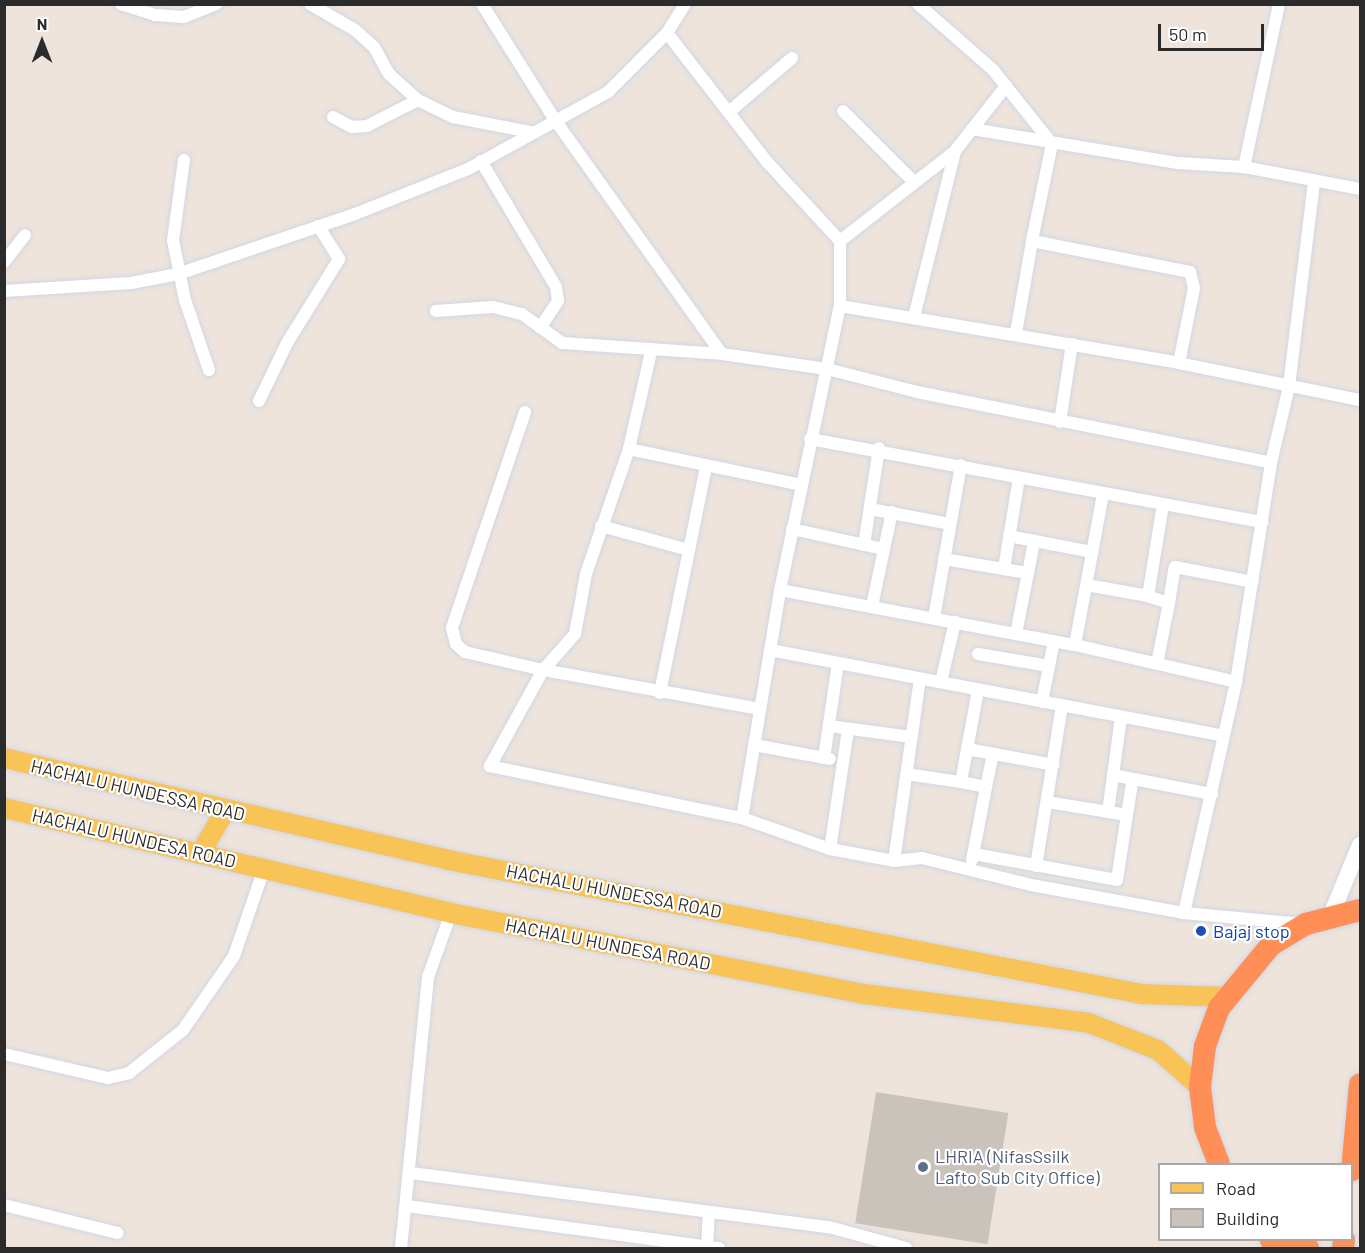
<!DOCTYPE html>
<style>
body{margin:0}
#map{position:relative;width:1365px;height:1253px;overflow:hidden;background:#eee4dc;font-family:Barlow,sans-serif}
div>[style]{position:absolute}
.building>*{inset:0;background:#c9c3bb;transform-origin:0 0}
.roads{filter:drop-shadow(0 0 2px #d1d7e4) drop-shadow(0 0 2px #d1d7e4)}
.street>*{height:12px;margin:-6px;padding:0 6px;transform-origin:6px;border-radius:6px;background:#fff}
.secondary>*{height:16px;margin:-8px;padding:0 8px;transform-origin:8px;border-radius:8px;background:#fff}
.primary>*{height:20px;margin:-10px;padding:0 10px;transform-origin:10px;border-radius:10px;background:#f8c357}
.highway>*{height:22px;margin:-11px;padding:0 11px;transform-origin:11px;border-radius:11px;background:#ff8f56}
.dots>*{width:16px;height:16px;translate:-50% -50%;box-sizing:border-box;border:3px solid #fff;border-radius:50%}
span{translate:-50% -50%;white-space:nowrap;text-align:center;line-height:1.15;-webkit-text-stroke:4.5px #fff;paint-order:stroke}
.street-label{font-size:18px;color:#2b2b2b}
.transit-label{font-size:18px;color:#164399}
.left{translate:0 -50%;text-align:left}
.service-label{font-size:18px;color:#4e5e75}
.frame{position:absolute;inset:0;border:6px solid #2b2b2b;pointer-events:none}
.legend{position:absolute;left:1158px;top:1163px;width:195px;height:78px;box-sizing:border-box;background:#fff;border:2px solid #aaa;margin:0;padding:8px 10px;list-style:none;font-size:18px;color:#2b2b2b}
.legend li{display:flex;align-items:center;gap:12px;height:30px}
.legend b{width:30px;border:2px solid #aaa}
.north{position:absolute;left:12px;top:12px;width:60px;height:60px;-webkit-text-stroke:4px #fff;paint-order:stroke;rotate:0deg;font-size:16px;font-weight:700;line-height:24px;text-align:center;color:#2b2b2b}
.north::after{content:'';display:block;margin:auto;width:21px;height:27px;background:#2b2b2b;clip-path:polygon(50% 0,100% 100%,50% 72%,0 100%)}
.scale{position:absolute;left:1158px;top:24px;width:106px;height:27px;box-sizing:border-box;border:3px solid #2b2b2b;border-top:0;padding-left:8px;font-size:18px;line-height:21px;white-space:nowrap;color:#2b2b2b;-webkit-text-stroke:4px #fff;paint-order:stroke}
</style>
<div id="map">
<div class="building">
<div style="left:876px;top:1092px;width:134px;height:133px;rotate:9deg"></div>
</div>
<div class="roads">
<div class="street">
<div style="left:121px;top:4px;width:36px;rotate:18deg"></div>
<div style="left:155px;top:15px;width:29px;rotate:4deg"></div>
<div style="left:184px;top:17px;width:35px;rotate:-22deg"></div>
<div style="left:310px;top:4px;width:52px;rotate:30deg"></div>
<div style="left:355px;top:30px;width:25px;rotate:42deg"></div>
<div style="left:374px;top:47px;width:31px;rotate:61deg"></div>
<div style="left:389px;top:74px;width:39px;rotate:42deg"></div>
<div style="left:418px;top:100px;width:39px;rotate:26deg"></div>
<div style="left:453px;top:117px;width:78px;rotate:11deg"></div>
<div style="left:482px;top:4px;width:137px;rotate:57.8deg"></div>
<div style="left:555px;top:120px;width:287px;rotate:54.5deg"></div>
<div style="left:918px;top:4px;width:100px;rotate:41.3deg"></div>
<div style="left:993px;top:70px;width:95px;rotate:51.4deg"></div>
<div style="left:1052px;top:144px;width:99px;rotate:101.7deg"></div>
<div style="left:1032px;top:241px;width:161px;rotate:11.1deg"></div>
<div style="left:1190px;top:272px;width:16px;rotate:76deg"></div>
<div style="left:1194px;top:288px;width:76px;rotate:101.3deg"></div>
<div style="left:1279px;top:4px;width:167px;rotate:102.1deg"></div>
<div style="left:1244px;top:167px;width:118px;rotate:10.7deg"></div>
<div style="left:667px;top:33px;width:165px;rotate:52.2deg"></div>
<div style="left:768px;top:163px;width:106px;rotate:47.3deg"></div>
<div style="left:843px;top:111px;width:100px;rotate:45deg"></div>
<div style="left:729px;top:112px;width:83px;rotate:-40.6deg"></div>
<div style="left:333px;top:117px;width:21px;rotate:28deg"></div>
<div style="left:352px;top:127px;width:15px;rotate:-4deg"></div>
<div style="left:367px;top:126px;width:57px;rotate:-27deg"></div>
<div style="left:972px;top:129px;width:209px;rotate:9.4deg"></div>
<div style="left:1178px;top:163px;width:66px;rotate:3.5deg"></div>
<div style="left:184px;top:160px;width:81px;rotate:97.8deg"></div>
<div style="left:173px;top:240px;width:61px;rotate:78.7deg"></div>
<div style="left:185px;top:300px;width:74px;rotate:71.1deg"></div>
<div style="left:481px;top:161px;width:147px;rotate:59.2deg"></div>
<div style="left:556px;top:287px;width:14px;rotate:82deg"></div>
<div style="left:558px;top:301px;width:32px;rotate:124deg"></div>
<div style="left:4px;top:262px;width:34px;rotate:-52deg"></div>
<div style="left:4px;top:291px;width:127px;rotate:-3.6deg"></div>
<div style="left:131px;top:283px;width:48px;rotate:-10.8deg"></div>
<div style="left:178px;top:274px;width:187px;rotate:-18.7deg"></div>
<div style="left:355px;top:214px;width:122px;rotate:-21.7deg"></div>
<div style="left:468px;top:169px;width:160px;rotate:-28.8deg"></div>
<div style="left:608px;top:92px;width:83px;rotate:-45deg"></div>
<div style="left:667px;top:33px;width:34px;rotate:-58deg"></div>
<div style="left:840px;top:306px;width:65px;rotate:-90deg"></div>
<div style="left:840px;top:241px;width:146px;rotate:-38deg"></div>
<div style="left:955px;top:151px;width:83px;rotate:-51.9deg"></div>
<div style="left:436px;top:311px;width:57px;rotate:-4deg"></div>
<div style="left:493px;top:307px;width:30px;rotate:14deg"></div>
<div style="left:522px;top:314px;width:49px;rotate:35.9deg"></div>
<div style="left:562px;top:343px;width:160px;rotate:3.9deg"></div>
<div style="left:722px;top:354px;width:106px;rotate:8.1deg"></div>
<div style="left:827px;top:369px;width:93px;rotate:14.3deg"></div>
<div style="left:917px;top:392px;width:361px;rotate:11.3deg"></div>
<div style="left:914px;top:317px;width:171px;rotate:-76.1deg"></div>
<div style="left:1016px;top:333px;width:93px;rotate:-80.1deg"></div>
<div style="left:651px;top:352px;width:99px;rotate:102.8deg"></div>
<div style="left:629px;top:449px;width:132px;rotate:109deg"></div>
<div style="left:586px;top:574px;width:61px;rotate:100.4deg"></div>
<div style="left:575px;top:634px;width:48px;rotate:131.6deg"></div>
<div style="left:543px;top:670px;width:110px;rotate:118.9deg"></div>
<div style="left:490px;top:766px;width:257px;rotate:11.7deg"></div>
<div style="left:742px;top:818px;width:93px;rotate:19.4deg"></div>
<div style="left:830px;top:849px;width:65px;rotate:10.6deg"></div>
<div style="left:894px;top:861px;width:28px;rotate:-6deg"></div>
<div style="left:922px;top:858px;width:112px;rotate:13.9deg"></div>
<div style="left:1031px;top:885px;width:156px;rotate:10.4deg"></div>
<div style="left:1184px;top:913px;width:119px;rotate:5.3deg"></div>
<div style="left:259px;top:401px;width:64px;rotate:-64.2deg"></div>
<div style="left:287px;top:343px;width:99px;rotate:-58.2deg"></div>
<div style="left:339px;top:259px;width:39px;rotate:-122deg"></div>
<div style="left:525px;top:412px;width:228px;rotate:108.7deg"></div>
<div style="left:452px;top:628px;width:16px;rotate:76deg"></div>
<div style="left:456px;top:644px;width:12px;rotate:42deg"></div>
<div style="left:465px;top:652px;width:80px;rotate:13deg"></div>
<div style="left:543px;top:670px;width:220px;rotate:10.2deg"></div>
<div style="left:1060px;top:422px;width:79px;rotate:-81.3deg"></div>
<div style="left:810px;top:439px;width:460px;rotate:10.4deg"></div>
<div style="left:629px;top:449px;width:176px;rotate:11.8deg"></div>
<div style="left:870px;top:509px;width:81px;rotate:10.6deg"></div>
<div style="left:601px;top:526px;width:91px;rotate:15.3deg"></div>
<div style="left:792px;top:529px;width:94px;rotate:12.3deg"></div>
<div style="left:1009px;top:536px;width:85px;rotate:10.9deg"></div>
<div style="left:864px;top:545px;width:98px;rotate:-81.2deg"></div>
<div style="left:944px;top:559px;width:61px;rotate:9.5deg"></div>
<div style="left:1028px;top:573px;width:33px;rotate:-79deg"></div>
<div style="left:1087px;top:585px;width:62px;rotate:10.2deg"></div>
<div style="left:780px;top:590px;width:300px;rotate:10.6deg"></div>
<div style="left:1075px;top:645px;width:165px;rotate:12.9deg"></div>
<div style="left:1169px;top:603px;width:36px;rotate:-81deg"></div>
<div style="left:1175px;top:567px;width:79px;rotate:10.9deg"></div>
<div style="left:872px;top:606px;width:96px;rotate:-78deg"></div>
<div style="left:934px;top:618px;width:155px;rotate:-80deg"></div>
<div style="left:1016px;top:634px;width:62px;rotate:-78.9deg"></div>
<div style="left:1028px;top:573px;width:24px;rotate:-171deg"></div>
<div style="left:1004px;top:569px;width:93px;rotate:-80.7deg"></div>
<div style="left:1075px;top:645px;width:154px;rotate:-79.5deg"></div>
<div style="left:770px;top:650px;width:461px;rotate:10.7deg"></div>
<div style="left:978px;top:654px;width:72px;rotate:9.6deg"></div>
<div style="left:1157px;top:664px;width:62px;rotate:-78.9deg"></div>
<div style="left:1169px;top:603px;width:22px;rotate:-162deg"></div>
<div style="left:1148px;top:596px;width:93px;rotate:-80.7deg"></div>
<div style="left:941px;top:682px;width:62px;rotate:-76.9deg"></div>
<div style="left:660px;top:693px;width:232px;rotate:-78.5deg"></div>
<div style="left:1042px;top:702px;width:62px;rotate:-78.9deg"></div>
<div style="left:829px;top:726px;width:83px;rotate:7.6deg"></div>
<div style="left:754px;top:745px;width:77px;rotate:10.4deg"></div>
<div style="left:967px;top:749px;width:88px;rotate:10.4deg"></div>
<div style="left:824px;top:758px;width:96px;rotate:-81.6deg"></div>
<div style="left:906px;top:774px;width:56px;rotate:8.3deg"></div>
<div style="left:1113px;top:775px;width:101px;rotate:10.9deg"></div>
<div style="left:986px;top:787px;width:34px;rotate:-78deg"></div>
<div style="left:1108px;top:812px;width:96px;rotate:-82.2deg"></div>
<div style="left:1127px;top:815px;width:36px;rotate:-81deg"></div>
<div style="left:742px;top:818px;width:231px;rotate:-80.5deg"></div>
<div style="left:780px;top:590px;width:290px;rotate:-78.1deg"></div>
<div style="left:840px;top:306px;width:344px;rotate:9.5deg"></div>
<div style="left:1179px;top:363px;width:185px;rotate:11.6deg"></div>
<div style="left:830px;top:849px;width:120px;rotate:-81.4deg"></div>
<div style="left:974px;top:854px;width:145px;rotate:10.3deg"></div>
<div style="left:1117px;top:880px;width:66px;rotate:-81.3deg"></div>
<div style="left:1127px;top:815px;width:80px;rotate:-170.7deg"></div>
<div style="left:972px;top:860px;width:74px;rotate:-79.1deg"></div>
<div style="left:986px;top:787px;width:25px;rotate:-169deg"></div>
<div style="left:961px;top:782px;width:94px;rotate:-79.5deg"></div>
<div style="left:894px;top:861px;width:184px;rotate:-81.9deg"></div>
<div style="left:1036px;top:866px;width:162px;rotate:-80.8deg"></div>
<div style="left:1184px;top:913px;width:237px;rotate:-77.3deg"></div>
<div style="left:1236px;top:682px;width:222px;rotate:-80.9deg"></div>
<div style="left:1271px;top:463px;width:79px;rotate:-76.8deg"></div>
<div style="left:1289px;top:386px;width:206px;rotate:-83deg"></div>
<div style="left:4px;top:1054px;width:107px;rotate:13deg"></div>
<div style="left:108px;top:1078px;width:22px;rotate:-13deg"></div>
<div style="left:129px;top:1073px;width:69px;rotate:-38.5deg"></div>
<div style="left:183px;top:1030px;width:90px;rotate:-55.4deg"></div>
<div style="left:234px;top:956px;width:92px;rotate:-71deg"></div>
<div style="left:411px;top:1173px;width:421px;rotate:7.4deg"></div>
<div style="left:829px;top:1227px;width:80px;rotate:15.3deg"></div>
<div style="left:4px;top:1205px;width:117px;rotate:13.8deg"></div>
<div style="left:407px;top:1206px;width:315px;rotate:7.7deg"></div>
<div style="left:401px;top:1248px;width:272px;rotate:-84.3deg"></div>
<div style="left:428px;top:977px;width:68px;rotate:-70.2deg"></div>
<div style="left:707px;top:1248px;width:35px;rotate:-87deg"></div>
</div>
<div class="secondary">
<div style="left:1331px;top:915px;width:76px;rotate:-67.5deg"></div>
</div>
<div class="primary">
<div style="left:4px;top:758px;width:456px;rotate:12.9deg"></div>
<div style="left:448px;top:860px;width:707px;rotate:10.93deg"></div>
<div style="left:1142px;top:994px;width:85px;rotate:2deg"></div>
<div style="left:4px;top:808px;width:459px;rotate:13.2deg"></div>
<div style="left:451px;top:913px;width:421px;rotate:11.1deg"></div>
<div style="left:864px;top:994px;width:227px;rotate:7.3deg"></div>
<div style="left:1089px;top:1023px;width:74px;rotate:21.4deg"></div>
<div style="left:1158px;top:1050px;width:56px;rotate:41.4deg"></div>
<div style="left:200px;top:854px;width:50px;rotate:-59.8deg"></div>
</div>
<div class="highway">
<div style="left:1219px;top:1164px;width:40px;rotate:-111deg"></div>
<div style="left:1205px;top:1127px;width:40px;rotate:-97.1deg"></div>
<div style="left:1200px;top:1087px;width:41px;rotate:-83deg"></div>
<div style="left:1205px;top:1046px;width:40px;rotate:-69.8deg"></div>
<div style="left:1219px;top:1008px;width:82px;rotate:-50.5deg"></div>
<div style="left:1271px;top:945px;width:41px;rotate:-31deg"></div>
<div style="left:1306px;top:924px;width:56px;rotate:-14.5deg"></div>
<div style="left:1352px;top:1170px;width:86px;rotate:-84.7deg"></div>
<div style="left:1271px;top:1240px;width:10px;rotate:53deg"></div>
<div style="left:1290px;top:1240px;width:20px;rotate:24deg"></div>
<div style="left:1343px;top:1248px;width:8px;rotate:-83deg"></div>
</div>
</div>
<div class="dots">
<div style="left:1201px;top:931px;background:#1a4fb4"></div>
<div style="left:923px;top:1167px;background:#5c6f8a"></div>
</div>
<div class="street-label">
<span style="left:138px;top:790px;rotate:13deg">HACHALU HUNDESSA ROAD</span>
<span style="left:134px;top:838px;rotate:13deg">HACHALU HUNDESA ROAD</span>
<span style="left:614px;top:891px;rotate:11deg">HACHALU HUNDESSA ROAD</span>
<span style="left:608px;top:944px;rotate:11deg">HACHALU HUNDESA ROAD</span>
</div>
<div class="transit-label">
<span class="left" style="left:1213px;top:931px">Bajaj stop</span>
</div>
<div class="service-label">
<span class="left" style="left:935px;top:1167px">LHRIA (NifasSsilk<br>Lafto Sub City Office)</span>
</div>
<div class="frame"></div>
<ul class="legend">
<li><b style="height:8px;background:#f8c357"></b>Road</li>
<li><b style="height:16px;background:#c9c3bb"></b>Building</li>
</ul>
<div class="north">N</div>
<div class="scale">50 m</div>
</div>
